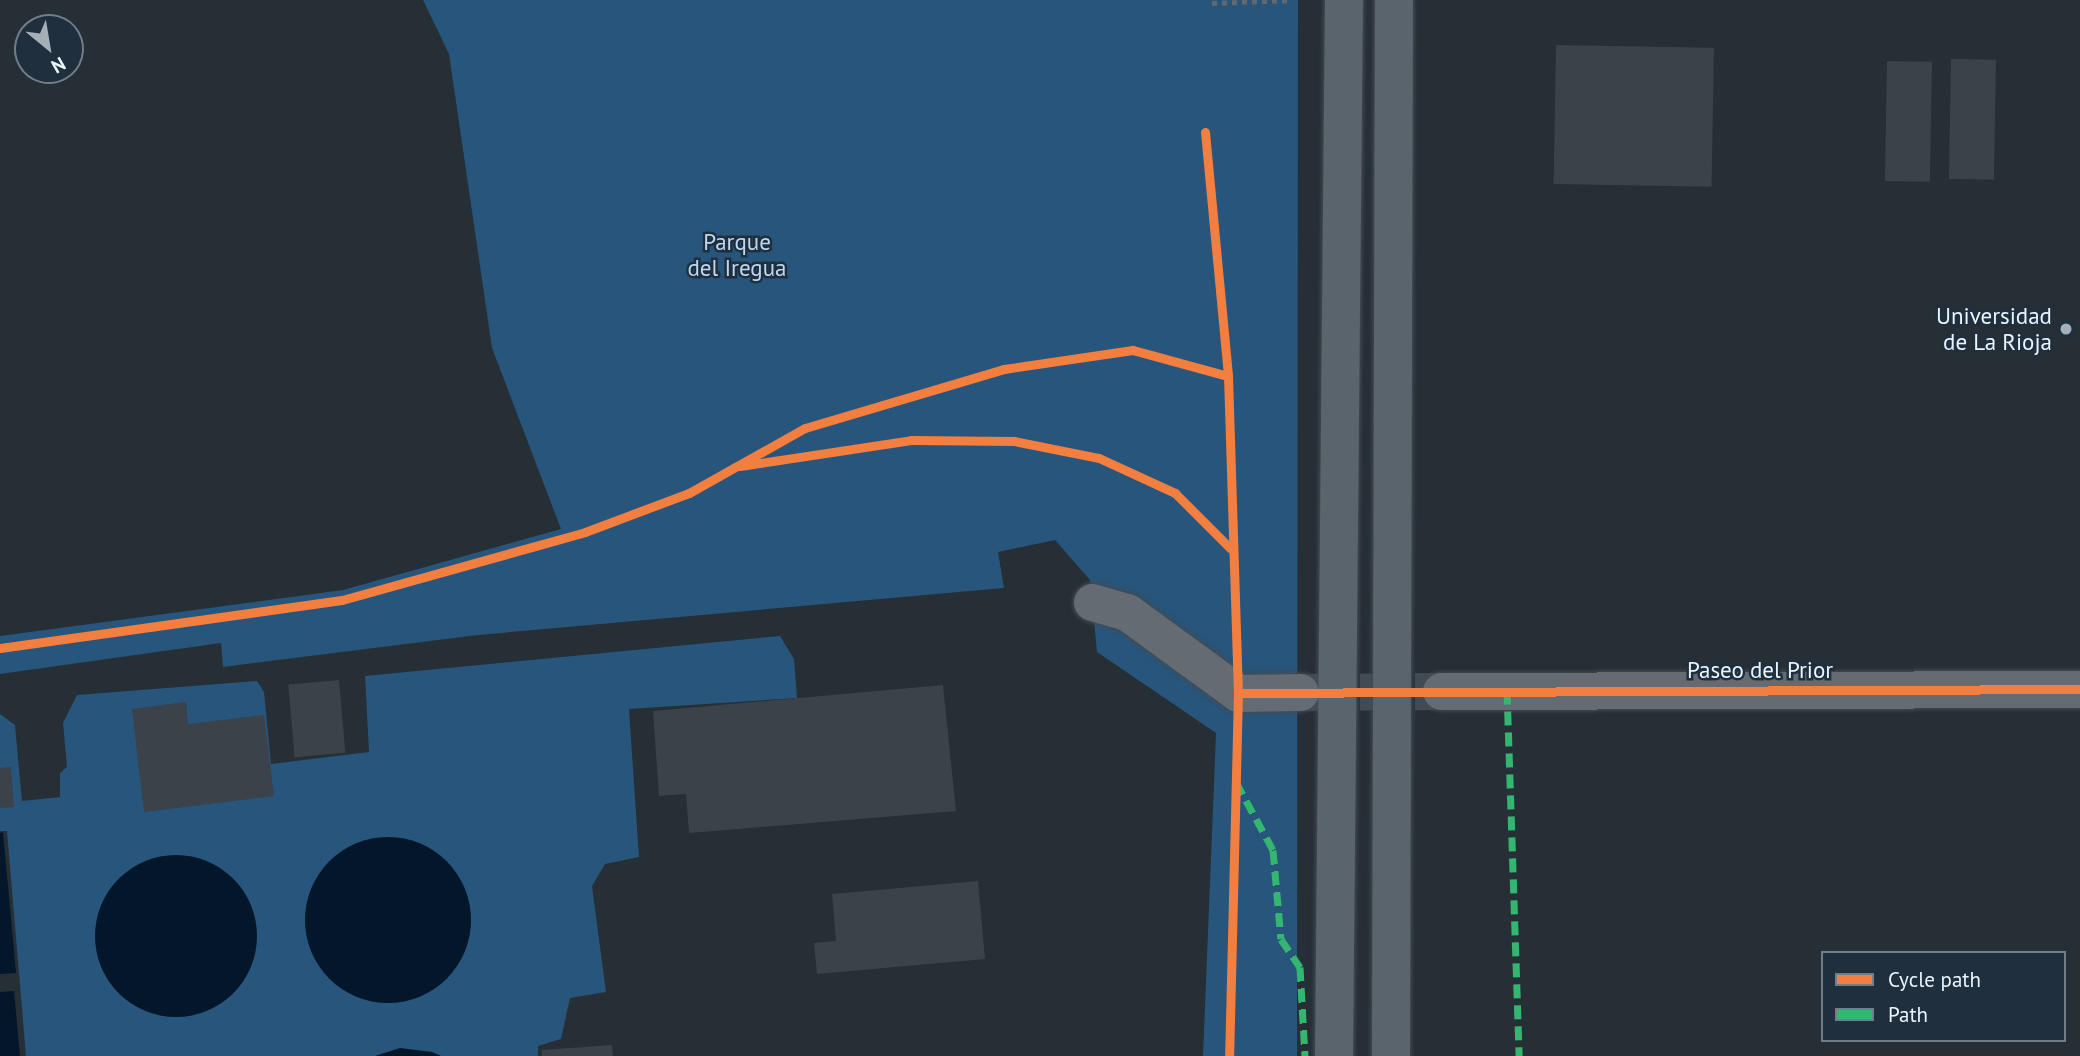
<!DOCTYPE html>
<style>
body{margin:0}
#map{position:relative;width:2080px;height:1056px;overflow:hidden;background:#262e36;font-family:"PT Sans",sans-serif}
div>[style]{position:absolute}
.green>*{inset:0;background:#28557b}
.water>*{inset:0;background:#03162a}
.round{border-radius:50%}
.building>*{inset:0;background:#3b4249;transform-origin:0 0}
.minor-tunnel>*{height:37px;margin-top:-18.5px;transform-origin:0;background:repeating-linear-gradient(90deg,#434c54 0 37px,transparent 0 55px)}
.path>*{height:4.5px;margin-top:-2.25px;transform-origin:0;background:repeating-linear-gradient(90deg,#62686d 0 5px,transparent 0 10px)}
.roads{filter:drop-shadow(0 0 2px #444b52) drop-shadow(0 0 2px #444b52)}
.minor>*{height:37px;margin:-18.5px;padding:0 18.5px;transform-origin:18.5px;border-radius:18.5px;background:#656b72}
.motorway>*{height:38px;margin:-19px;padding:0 19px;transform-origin:19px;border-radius:19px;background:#59646d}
.quiet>*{height:7px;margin-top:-3.5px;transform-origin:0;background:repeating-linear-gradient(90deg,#33b770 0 14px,transparent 0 21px)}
.cycleway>*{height:9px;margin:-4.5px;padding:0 4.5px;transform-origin:4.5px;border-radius:4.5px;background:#f27e40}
.dots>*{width:19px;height:19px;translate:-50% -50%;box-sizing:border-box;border:4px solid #1f2f3d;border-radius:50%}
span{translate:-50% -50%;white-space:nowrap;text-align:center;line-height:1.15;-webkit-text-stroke:5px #1f2f3d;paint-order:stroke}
.park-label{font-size:23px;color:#bcd8f3}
.poi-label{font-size:23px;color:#eaf4fe}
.right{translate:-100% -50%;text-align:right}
.street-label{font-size:23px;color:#eaf4fe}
.legend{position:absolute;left:1821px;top:951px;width:245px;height:91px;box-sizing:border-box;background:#1f2f3d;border:2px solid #707e8a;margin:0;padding:9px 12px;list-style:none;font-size:21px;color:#eaf4fe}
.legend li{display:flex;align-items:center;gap:14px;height:35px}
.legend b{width:35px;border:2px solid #707e8a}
.north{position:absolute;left:14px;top:14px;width:70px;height:70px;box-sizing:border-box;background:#1f2f3d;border:2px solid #707e8a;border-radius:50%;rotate:150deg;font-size:19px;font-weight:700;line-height:28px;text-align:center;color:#eaf4fe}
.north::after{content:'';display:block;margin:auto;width:24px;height:32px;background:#a5afb8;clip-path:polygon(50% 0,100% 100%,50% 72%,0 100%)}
</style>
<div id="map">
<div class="green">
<div style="clip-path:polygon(423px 0,1298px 0,1297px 1056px,1203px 1056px,1216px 733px,1097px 652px,1090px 580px,1055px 540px,998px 552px,1004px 588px,478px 635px,223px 667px,221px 643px,0 674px,0 636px,343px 590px,561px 529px,492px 348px,449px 54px)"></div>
<div style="clip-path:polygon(780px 636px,794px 659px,797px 698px,629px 709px,639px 857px,605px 864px,592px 886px,606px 992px,570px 998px,561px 1039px,538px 1046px,538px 1056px,26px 1056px,7px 831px,0 831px,0 714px,15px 725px,22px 801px,60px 797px,60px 773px,67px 767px,63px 723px,77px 695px,257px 681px,264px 692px,271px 764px,369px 752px,365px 676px)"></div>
</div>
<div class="water">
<div style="clip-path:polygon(3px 832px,16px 973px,0 974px,0 833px)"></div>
<div class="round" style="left:305px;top:837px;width:166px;height:166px"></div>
<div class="round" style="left:95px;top:855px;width:162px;height:162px"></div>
<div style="clip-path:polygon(14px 991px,20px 1056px,0 1056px,0 992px)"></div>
<div style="clip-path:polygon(400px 1048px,432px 1052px,441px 1056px,375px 1056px)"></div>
</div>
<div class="building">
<div style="left:1556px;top:45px;width:158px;height:139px;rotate:1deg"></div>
<div style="left:1951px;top:59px;width:45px;height:120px;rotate:1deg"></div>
<div style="left:1887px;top:61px;width:45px;height:120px;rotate:1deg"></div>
<div style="left:339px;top:680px;width:73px;height:51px;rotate:85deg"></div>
<div style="clip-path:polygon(943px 685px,956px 811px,689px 833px,686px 794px,659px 796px,653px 711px)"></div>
<div style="clip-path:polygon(186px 702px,188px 724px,264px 715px,274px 796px,144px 812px,132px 709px)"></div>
<div style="clip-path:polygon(11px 767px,14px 807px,0 808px,0 768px)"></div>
<div style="clip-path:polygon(978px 881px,985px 959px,817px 974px,814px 943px,836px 941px,832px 894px)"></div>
<div style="clip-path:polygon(612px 1045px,613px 1056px,542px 1056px,542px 1050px)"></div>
</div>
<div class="minor-tunnel">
<div style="left:1305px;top:692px;width:136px;rotate:-0.4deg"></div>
</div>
<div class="path">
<div style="left:1212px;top:3px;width:79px;rotate:-2.2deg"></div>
</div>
<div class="roads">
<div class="minor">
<div style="left:1092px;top:602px;width:36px;rotate:16deg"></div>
<div style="left:1127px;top:612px;width:137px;rotate:36.1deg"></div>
<div style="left:1238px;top:693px;width:62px;rotate:-0.9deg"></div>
<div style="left:1441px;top:691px;width:639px;rotate:-0.18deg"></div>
</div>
<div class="motorway">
<div style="left:1334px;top:1056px;width:1056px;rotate:-89.46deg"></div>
<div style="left:1391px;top:1056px;width:1056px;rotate:-89.84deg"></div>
</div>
</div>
<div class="quiet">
<div style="left:1507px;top:690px;width:366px;rotate:88.1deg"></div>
<div style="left:1236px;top:782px;width:77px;rotate:61.4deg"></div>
<div style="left:1273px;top:850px;width:89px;rotate:84.9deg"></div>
<div style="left:1281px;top:939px;width:34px;rotate:56deg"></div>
<div style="left:1300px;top:967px;width:89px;rotate:86.8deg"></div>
</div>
<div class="cycleway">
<div style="left:1205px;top:132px;width:245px;rotate:84.6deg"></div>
<div style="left:1228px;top:376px;width:317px;rotate:88.2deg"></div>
<div style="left:1238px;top:693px;width:363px;rotate:91.4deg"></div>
<div style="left:740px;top:466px;width:173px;rotate:-8.6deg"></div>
<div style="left:911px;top:440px;width:103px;rotate:0.6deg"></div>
<div style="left:1014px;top:441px;width:87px;rotate:11.3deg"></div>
<div style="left:1099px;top:458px;width:84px;rotate:24.7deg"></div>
<div style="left:1175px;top:493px;width:78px;rotate:45deg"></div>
<div style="left:0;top:648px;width:345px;rotate:-8deg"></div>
<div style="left:342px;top:600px;width:252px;rotate:-15.6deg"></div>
<div style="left:585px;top:532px;width:111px;rotate:-20.6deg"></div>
<div style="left:689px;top:493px;width:133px;rotate:-29.3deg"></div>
<div style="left:805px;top:428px;width:208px;rotate:-16.5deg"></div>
<div style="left:1004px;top:369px;width:130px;rotate:-8.4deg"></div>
<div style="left:1133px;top:350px;width:98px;rotate:15.3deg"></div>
<div style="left:1238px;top:693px;width:842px;rotate:-0.27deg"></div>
</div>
<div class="dots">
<div style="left:2066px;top:329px;background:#a5afb8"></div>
</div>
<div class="park-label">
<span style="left:737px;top:255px">Parque<br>del Iregua</span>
</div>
<div class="poi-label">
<span class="right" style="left:2052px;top:329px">Universidad<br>de La Rioja</span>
</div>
<div class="street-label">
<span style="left:1760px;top:670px">Paseo del Prior</span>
</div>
<ul class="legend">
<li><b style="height:9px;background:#f27e40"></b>Cycle path</li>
<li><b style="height:9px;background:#33b770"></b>Path</li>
</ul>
<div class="north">N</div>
</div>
